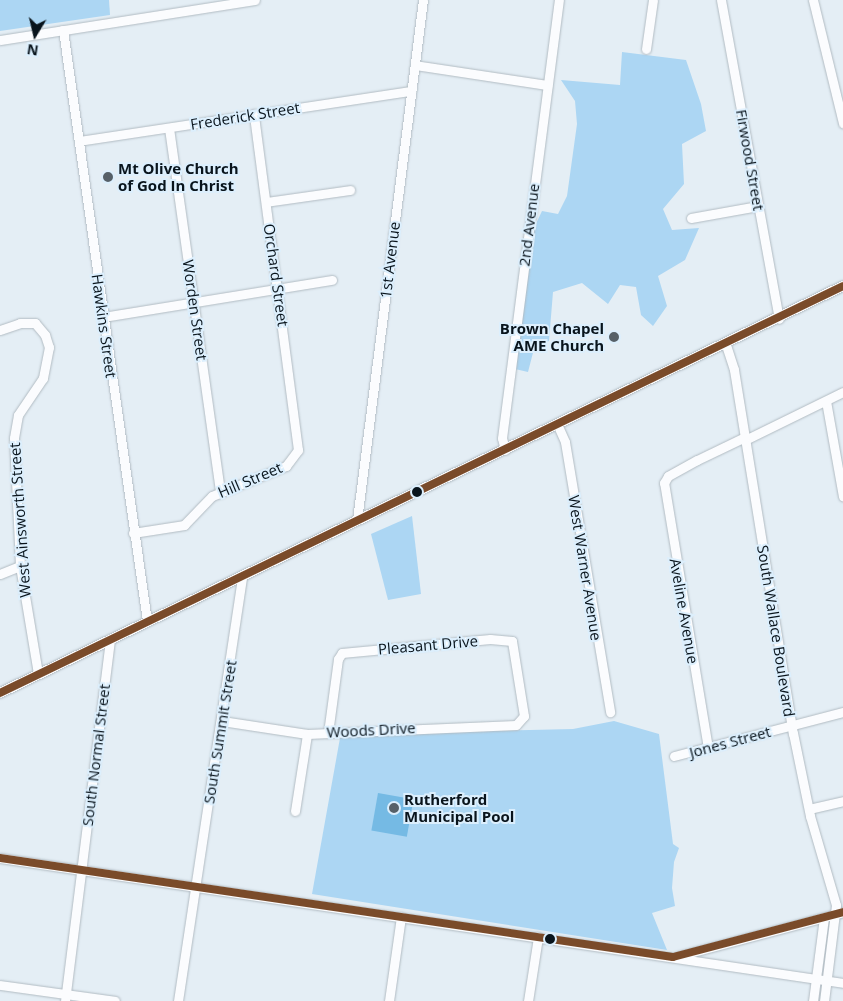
<!DOCTYPE html>
<style>
body{margin:0}
#map{position:relative;width:843px;height:1001px;overflow:hidden;background:#e4eef5;font-family:"Open Sans",sans-serif}
div>[style]{position:absolute}
.green>*{inset:0;background:#acd6f3}
.water>*{inset:0;background:#75bae4;transform-origin:0 0}
.roads{filter:drop-shadow(0 0 1px #b1bbc2) drop-shadow(0 0 1px #b1bbc2)}
.minor>*{height:9px;margin:-4.5px;padding:0 4.5px;transform-origin:4.5px;border-radius:4.5px;background:#fbfcfe}
.major>*{height:10px;margin:-5px;padding:0 5px;transform-origin:5px;border-radius:5px;background:#fbfcfe}
.bus-1>*{height:8px;margin:-4px;padding:0 4px;transform-origin:4px;border-radius:4px;background:#7a4b2a}
.dots>*{width:14px;height:14px;translate:-50% -50%;box-sizing:border-box;border:2px solid #dceffd;border-radius:50%}
span{translate:-50% -50%;white-space:nowrap;text-align:center;line-height:1.15;-webkit-text-stroke:4px #dceffd;paint-order:stroke}
.street-label{font-size:15px;color:#09141c}
.poi-label{font-size:15px;color:#09141c;font-weight:700}
.left{translate:0 -50%;text-align:left}
.right{translate:-100% -50%;text-align:right}
.north{position:absolute;left:10px;top:10px;width:50px;height:50px;-webkit-text-stroke:4px #dceffd;paint-order:stroke;rotate:189deg;font-size:14px;font-weight:700;line-height:20px;text-align:center;color:#09141c}
.north::after{content:'';display:block;margin:auto;width:18px;height:22px;background:#09141c;clip-path:polygon(50% 0,100% 100%,50% 72%,0 100%)}
</style>
<div id="map">
<div class="green">
<div style="clip-path:polygon(0 0,109px 0,110px 15px,0 31px)"></div>
<div style="clip-path:polygon(622px 52px,686px 60px,701px 104px,706px 131px,682px 144px,684px 184px,663px 209px,672px 230px,699px 228px,685px 260px,658px 276px,667px 306px,653px 326px,641px 315px,636px 287px,620px 285px,608px 304px,582px 283px,553px 292px,549px 341px,535px 345px,528px 372px,515px 369px,532px 232px,542px 211px,558px 214px,567px 196px,577px 124px,575px 101px,561px 80px,620px 85px)"></div>
<div style="clip-path:polygon(412px 516px,421px 594px,388px 600px,371px 534px)"></div>
<div style="clip-path:polygon(614px 721px,659px 734px,673px 844px,679px 848px,674px 862px,672px 888px,675px 906px,652px 913px,667px 950px,312px 894px,340px 738px,395px 733px,573px 729px)"></div>
</div>
<div class="water">
<div style="left:378px;top:793px;width:36px;height:38px;rotate:10deg"></div>
</div>
<div class="roads">
<div class="minor">
<div style="left:721px;top:0;width:324px;rotate:79.7deg"></div>
<div style="left:813px;top:0;width:127px;rotate:76.3deg"></div>
<div style="left:63px;top:30px;width:597px;rotate:81.91deg"></div>
<div style="left:0;top:40px;width:258px;rotate:-8.9deg"></div>
<div style="left:646px;top:49px;width:49px;rotate:-81.9deg"></div>
<div style="left:415px;top:65px;width:134px;rotate:8.6deg"></div>
<div style="left:169px;top:128px;width:369px;rotate:82deg"></div>
<div style="left:79px;top:141px;width:336px;rotate:-8.6deg"></div>
<div style="left:266px;top:202px;width:85px;rotate:-8.1deg"></div>
<div style="left:691px;top:218px;width:68px;rotate:-10.2deg"></div>
<div style="left:103px;top:317px;width:232px;rotate:-9.2deg"></div>
<div style="left:0;top:330px;width:21px;rotate:-19deg"></div>
<div style="left:20px;top:323px;width:15px"></div>
<div style="left:35px;top:323px;width:16px;rotate:50deg"></div>
<div style="left:45px;top:335px;width:13px;rotate:72deg"></div>
<div style="left:49px;top:347px;width:32px;rotate:101deg"></div>
<div style="left:43px;top:378px;width:45px;rotate:124deg"></div>
<div style="left:18px;top:415px;width:23px;rotate:100deg"></div>
<div style="left:14px;top:438px;width:128px;rotate:87.3deg"></div>
<div style="left:20px;top:566px;width:109px;rotate:80.5deg"></div>
<div style="left:726px;top:345px;width:26px;rotate:72deg"></div>
<div style="left:734px;top:370px;width:368px;rotate:80.8deg"></div>
<div style="left:793px;top:733px;width:85px;rotate:78.4deg"></div>
<div style="left:810px;top:816px;width:93px;rotate:73.7deg"></div>
<div style="left:836px;top:905px;width:97px;rotate:97.1deg"></div>
<div style="left:826px;top:401px;width:97px;rotate:79.9deg"></div>
<div style="left:558px;top:426px;width:17px;rotate:66deg"></div>
<div style="left:565px;top:442px;width:274px;rotate:80.5deg"></div>
<div style="left:745px;top:440px;width:109px;rotate:-26.1deg"></div>
<div style="left:505px;top:450px;width:12px;rotate:-104deg"></div>
<div style="left:502px;top:438px;width:442px;rotate:-82.6deg"></div>
<div style="left:357px;top:520px;width:524px;rotate:-82.77deg"></div>
<div style="left:133px;top:533px;width:52px;rotate:-8.9deg"></div>
<div style="left:184px;top:525px;width:40px;rotate:-46deg"></div>
<div style="left:212px;top:496px;width:80px;rotate:-22.1deg"></div>
<div style="left:286px;top:466px;width:20px;rotate:-53deg"></div>
<div style="left:298px;top:450px;width:339px;rotate:-97.5deg"></div>
<div style="left:0;top:574px;width:22px;rotate:-22deg"></div>
<div style="left:222px;top:721px;width:86px;rotate:8.7deg"></div>
<div style="left:307px;top:734px;width:209px;rotate:-2.5deg"></div>
<div style="left:516px;top:725px;width:12px;rotate:-48deg"></div>
<div style="left:524px;top:716px;width:76px;rotate:-99.1deg"></div>
<div style="left:512px;top:641px;width:22px;rotate:-175deg"></div>
<div style="left:490px;top:639px;width:149px;rotate:174.6deg"></div>
<div style="left:342px;top:653px;width:7px;rotate:124deg"></div>
<div style="left:338px;top:659px;width:75px;rotate:97.7deg"></div>
<div style="left:708px;top:748px;width:269px;rotate:-99.4deg"></div>
<div style="left:664px;top:483px;width:8px;rotate:-60deg"></div>
<div style="left:668px;top:476px;width:33px;rotate:-29deg"></div>
<div style="left:697px;top:460px;width:53px;rotate:-25.6deg"></div>
<div style="left:674px;top:756px;width:175px;rotate:-14.6deg"></div>
<div style="left:809px;top:809px;width:35px;rotate:-13deg"></div>
<div style="left:295px;top:811px;width:78px;rotate:-81.1deg"></div>
<div style="left:0;top:858px;width:852px;rotate:8.43deg"></div>
<div style="left:678px;top:956px;width:171px;rotate:-14.9deg"></div>
<div style="left:0;top:985px;width:116px;rotate:7.9deg"></div>
<div style="left:65px;top:1001px;width:365px;rotate:-82.9deg"></div>
<div style="left:178px;top:1001px;width:430px;rotate:-81.4deg"></div>
<div style="left:389px;top:1001px;width:85px;rotate:-81.9deg"></div>
<div style="left:528px;top:1001px;width:65px;rotate:-81.1deg"></div>
<div style="left:813px;top:1001px;width:84px;rotate:-82.5deg"></div>
</div>
<div class="major">
<div style="left:0;top:693px;width:936px;rotate:-25.77deg"></div>
</div>
</div>
<div class="bus-1">
<div style="left:0;top:693px;width:936px;rotate:-25.77deg"></div>
<div style="left:0;top:858px;width:680px;rotate:8.37deg"></div>
<div style="left:673px;top:957px;width:176px;rotate:-14.8deg"></div>
</div>
<div class="dots">
<div style="left:108px;top:177px;background:#566068"></div>
<div style="left:614px;top:337px;background:#566068"></div>
<div style="left:417px;top:492px;background:#09141c"></div>
<div style="left:394px;top:808px;background:#566068"></div>
<div style="left:550px;top:939px;background:#09141c"></div>
</div>
<div class="street-label">
<span style="left:245px;top:116px;rotate:-9deg">Frederick Street</span>
<span style="left:750px;top:160px;rotate:80deg">Firwood Street</span>
<span style="left:529px;top:225px;rotate:-83deg">2nd Avenue</span>
<span style="left:390px;top:260px;rotate:-83deg">1st Avenue</span>
<span style="left:276px;top:275px;rotate:82deg">Orchard Street</span>
<span style="left:195px;top:310px;rotate:82deg">Worden Street</span>
<span style="left:104px;top:326px;rotate:82deg">Hawkins Street</span>
<span style="left:250px;top:480px;rotate:-23deg">Hill Street</span>
<span style="left:20px;top:520px;rotate:-94deg">West Ainsworth Street</span>
<span style="left:585px;top:568px;rotate:81deg">West Warner Avenue</span>
<span style="left:684px;top:611px;rotate:80deg">Aveline Avenue</span>
<span style="left:776px;top:631px;rotate:81deg">South Wallace Boulevard</span>
<span style="left:428px;top:645px;rotate:-5deg">Pleasant Drive</span>
<span style="left:371px;top:730px;rotate:-3deg">Woods Drive</span>
<span style="left:220px;top:732px;rotate:-81deg">South Summit Street</span>
<span style="left:730px;top:742px;rotate:-15deg">Jones Street</span>
<span style="left:96px;top:755px;rotate:-83deg">South Normal Street</span>
</div>
<div class="poi-label">
<span class="left" style="left:118px;top:177px">Mt Olive Church<br>of God In Christ</span>
<span class="right" style="left:604px;top:337px">Brown Chapel<br>AME Church</span>
<span class="left" style="left:404px;top:808px">Rutherford<br>Municipal Pool</span>
</div>
<div class="north">N</div>
</div>
